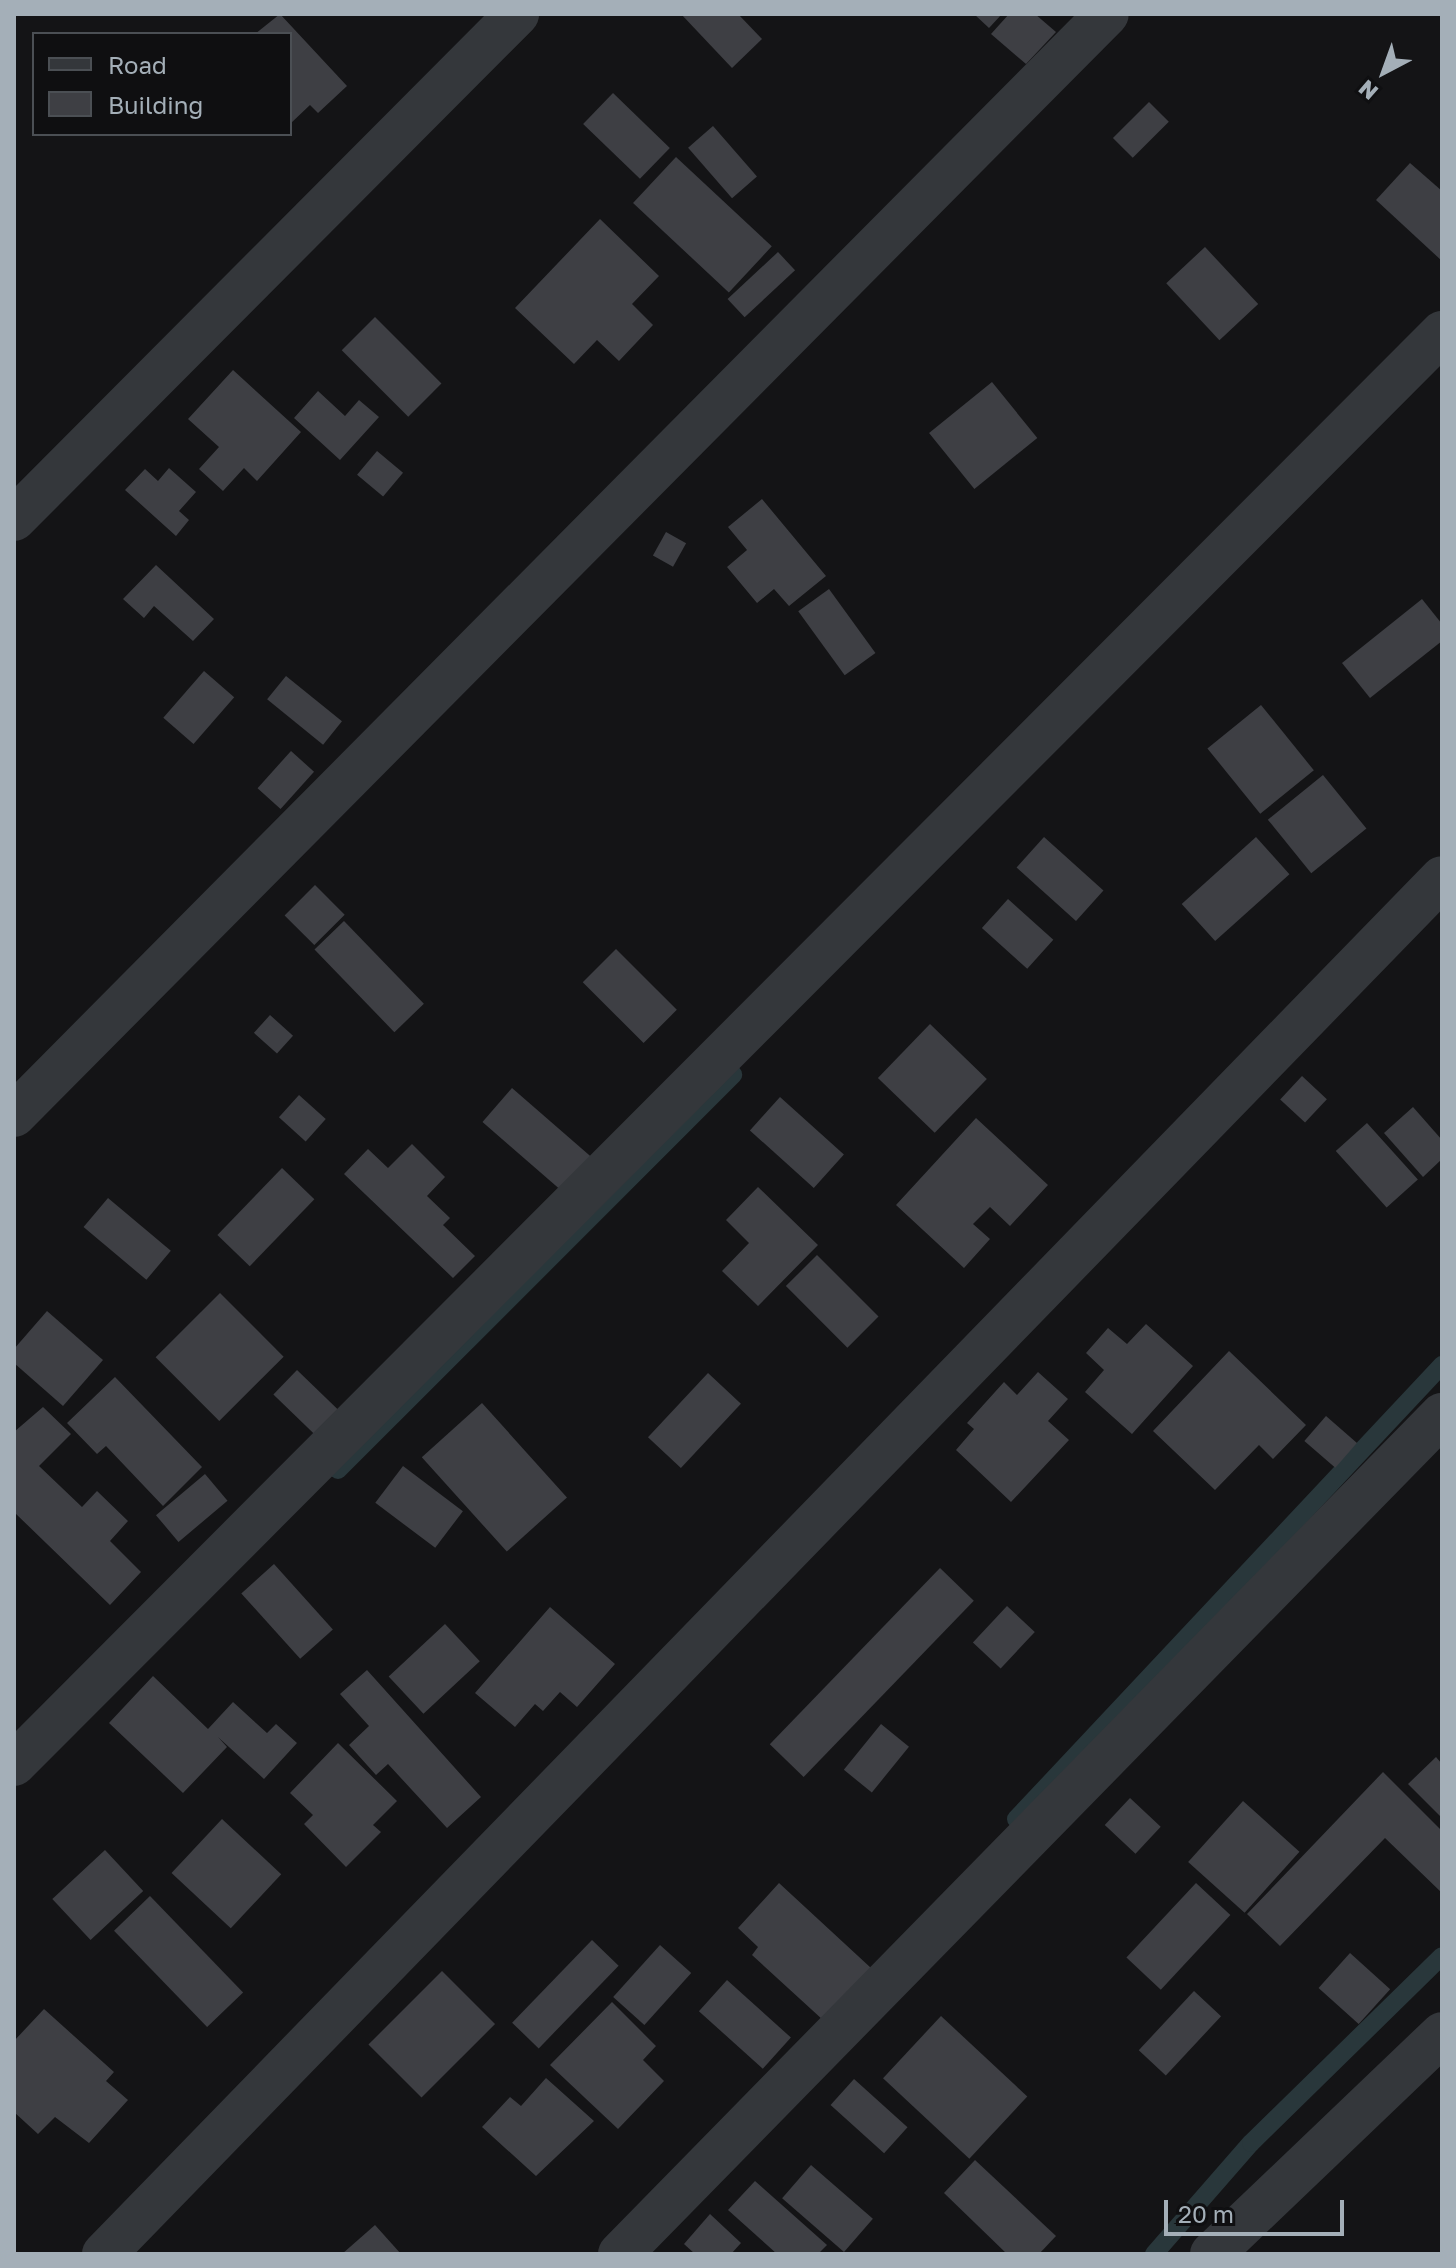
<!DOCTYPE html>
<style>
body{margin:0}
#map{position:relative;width:1456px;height:2268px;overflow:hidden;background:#141416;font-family:"Golos Text",sans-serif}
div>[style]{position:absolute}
.stream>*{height:18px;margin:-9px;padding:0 9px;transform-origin:9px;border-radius:9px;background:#29373b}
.building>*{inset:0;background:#3e3f44;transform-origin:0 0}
.minor>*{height:44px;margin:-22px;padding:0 22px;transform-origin:22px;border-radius:22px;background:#34373b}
span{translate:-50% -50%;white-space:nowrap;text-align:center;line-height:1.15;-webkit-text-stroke:6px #0f0f11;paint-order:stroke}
.frame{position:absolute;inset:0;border:16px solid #a4afb8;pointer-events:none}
.legend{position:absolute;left:32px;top:32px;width:260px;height:104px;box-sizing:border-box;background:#0f0f11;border:2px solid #4b4f54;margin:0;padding:10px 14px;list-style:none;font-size:24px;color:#a4afb8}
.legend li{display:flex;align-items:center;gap:16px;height:40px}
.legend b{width:40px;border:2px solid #4b4f54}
.north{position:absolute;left:1344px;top:32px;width:80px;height:80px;-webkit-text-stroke:6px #0f0f11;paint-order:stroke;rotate:221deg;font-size:22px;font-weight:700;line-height:32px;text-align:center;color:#a4afb8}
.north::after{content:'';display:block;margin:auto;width:28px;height:36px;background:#a4afb8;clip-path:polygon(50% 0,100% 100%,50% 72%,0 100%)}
.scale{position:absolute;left:1164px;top:2200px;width:180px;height:36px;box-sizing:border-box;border:4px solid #a4afb8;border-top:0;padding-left:10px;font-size:24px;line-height:28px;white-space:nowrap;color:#a4afb8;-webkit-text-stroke:6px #0f0f11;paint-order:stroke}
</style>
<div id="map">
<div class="stream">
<div style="left:338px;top:1470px;width:559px;rotate:-45deg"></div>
<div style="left:1016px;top:1819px;width:623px;rotate:-46.82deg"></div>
<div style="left:1154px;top:2254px;width:147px;rotate:-48.9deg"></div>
<div style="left:1251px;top:2143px;width:267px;rotate:-44.4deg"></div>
</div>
<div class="building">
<div style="clip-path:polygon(280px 14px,347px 86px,318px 113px,310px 105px,290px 124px,290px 34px,255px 34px)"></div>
<div style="clip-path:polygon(681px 14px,738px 14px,762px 39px,732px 68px)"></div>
<div style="clip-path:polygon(974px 14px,1002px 14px,989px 28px)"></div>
<div style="clip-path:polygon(1009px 14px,1035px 14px,1056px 32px,1026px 64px,991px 34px)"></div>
<div style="left:613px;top:93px;width:79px;height:43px;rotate:44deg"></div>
<div style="left:1149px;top:102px;width:28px;height:51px;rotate:45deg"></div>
<div style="left:713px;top:126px;width:67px;height:33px;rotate:49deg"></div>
<div style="left:676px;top:157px;width:131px;height:63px;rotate:43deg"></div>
<div style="clip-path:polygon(1410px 163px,1442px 191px,1442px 261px,1376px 200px)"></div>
<div style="clip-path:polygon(600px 219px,659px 276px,632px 304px,653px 325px,619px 361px,597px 340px,574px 364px,515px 308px)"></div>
<div style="left:1205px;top:247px;width:78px;height:53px;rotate:47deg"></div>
<div style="left:778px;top:252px;width:25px;height:69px;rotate:47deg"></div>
<div style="left:375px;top:317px;width:94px;height:47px;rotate:45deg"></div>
<div style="clip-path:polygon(233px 370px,301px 432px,257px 481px,244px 468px,223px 491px,199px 469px,219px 447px,188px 419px)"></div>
<div style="left:992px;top:382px;width:72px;height:81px;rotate:51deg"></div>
<div style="clip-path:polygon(318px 391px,345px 416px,359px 400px,379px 417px,340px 460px,294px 418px)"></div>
<div style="left:377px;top:451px;width:34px;height:31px;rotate:40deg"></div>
<div style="clip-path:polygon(169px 468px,196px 492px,179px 511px,189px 520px,176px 536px,125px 490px,145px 469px,158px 481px)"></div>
<div style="clip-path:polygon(762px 499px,826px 576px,789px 606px,774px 589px,757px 603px,727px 567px,747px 550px,728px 527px)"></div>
<div style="left:666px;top:532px;width:23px;height:27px;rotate:29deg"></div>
<div style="clip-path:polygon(156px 565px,214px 619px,193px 641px,154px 606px,144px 618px,123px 599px)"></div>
<div style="left:829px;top:589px;width:79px;height:38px;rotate:54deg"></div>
<div style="clip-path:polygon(1422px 599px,1442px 624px,1442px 641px,1370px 698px,1342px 663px)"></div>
<div style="left:204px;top:671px;width:40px;height:62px;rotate:41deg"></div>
<div style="left:286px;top:676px;width:72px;height:30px;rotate:39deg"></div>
<div style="left:1261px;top:705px;width:84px;height:69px;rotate:51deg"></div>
<div style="left:291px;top:751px;width:31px;height:50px;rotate:42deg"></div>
<div style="left:1323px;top:775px;width:69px;height:71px;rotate:51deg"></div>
<div style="left:1044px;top:837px;width:80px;height:41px;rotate:42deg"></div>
<div style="left:1256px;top:837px;width:50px;height:100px;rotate:48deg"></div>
<div style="left:315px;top:885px;width:42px;height:43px;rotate:45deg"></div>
<div style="left:1008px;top:899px;width:61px;height:39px;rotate:42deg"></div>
<div style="left:344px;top:921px;width:115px;height:41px;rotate:46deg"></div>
<div style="left:616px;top:949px;width:86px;height:47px;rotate:45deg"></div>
<div style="left:270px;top:1015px;width:31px;height:24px;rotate:42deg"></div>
<div style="left:930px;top:1024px;width:79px;height:75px;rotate:44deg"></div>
<div style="left:1302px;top:1076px;width:34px;height:32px;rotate:43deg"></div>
<div style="left:512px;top:1088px;width:109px;height:45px;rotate:41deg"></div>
<div style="left:299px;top:1095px;width:36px;height:30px;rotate:42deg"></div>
<div style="left:780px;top:1097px;width:86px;height:45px;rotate:42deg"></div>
<div style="clip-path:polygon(1413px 1107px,1442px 1140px,1442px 1159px,1423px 1177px,1384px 1133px)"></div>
<div style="clip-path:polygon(976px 1118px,1048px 1185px,1010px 1226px,990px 1207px,973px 1224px,990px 1239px,964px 1268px,896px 1205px)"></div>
<div style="left:1367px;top:1123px;width:76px;height:42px;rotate:48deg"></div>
<div style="clip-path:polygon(412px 1144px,445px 1177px,427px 1196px,450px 1218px,443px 1225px,475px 1256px,453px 1278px,344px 1174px,368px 1149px,388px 1168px)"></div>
<div style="left:282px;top:1168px;width:45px;height:93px;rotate:44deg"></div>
<div style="clip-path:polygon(758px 1187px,818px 1245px,758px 1306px,722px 1271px,749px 1243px,726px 1220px)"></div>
<div style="left:108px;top:1198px;width:82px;height:38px;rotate:40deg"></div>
<div style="left:817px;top:1255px;width:87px;height:44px;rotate:45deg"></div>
<div style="left:220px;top:1293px;width:90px;height:91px;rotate:45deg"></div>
<div style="clip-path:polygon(47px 1311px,103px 1360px,63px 1406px,14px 1363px,14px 1349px)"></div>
<div style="clip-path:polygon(1146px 1324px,1193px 1366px,1132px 1434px,1085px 1392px,1104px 1370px,1086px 1353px,1108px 1328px,1127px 1344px)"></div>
<div style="clip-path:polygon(1229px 1351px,1306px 1425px,1273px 1459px,1259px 1445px,1215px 1490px,1153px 1431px)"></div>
<div style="left:297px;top:1370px;width:59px;height:34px;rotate:44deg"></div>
<div style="clip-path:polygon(1038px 1372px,1068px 1399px,1048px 1421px,1069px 1440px,1011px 1502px,956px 1450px,974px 1429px,967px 1423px,1004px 1382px,1017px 1395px)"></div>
<div style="left:708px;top:1373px;width:45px;height:88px;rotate:43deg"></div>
<div style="clip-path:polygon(115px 1377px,202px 1467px,163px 1506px,106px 1446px,97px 1454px,67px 1423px)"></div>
<div style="left:482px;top:1403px;width:127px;height:81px;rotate:48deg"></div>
<div style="clip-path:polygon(43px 1407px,71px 1434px,39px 1466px,82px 1507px,97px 1491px,128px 1521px,110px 1541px,141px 1572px,110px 1605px,14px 1512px,14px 1432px)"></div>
<div style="left:1326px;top:1416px;width:41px;height:33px;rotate:41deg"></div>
<div style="left:403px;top:1466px;width:75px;height:46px;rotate:37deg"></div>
<div style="left:205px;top:1474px;width:35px;height:64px;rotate:50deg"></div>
<div style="left:274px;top:1564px;width:88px;height:44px;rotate:48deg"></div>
<div style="left:940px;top:1568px;width:47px;height:245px;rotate:44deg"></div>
<div style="left:1007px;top:1606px;width:38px;height:50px;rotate:43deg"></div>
<div style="clip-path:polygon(550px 1607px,615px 1664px,577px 1707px,560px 1692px,543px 1711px,535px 1704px,515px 1727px,475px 1693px)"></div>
<div style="left:445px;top:1624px;width:51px;height:77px;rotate:47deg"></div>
<div style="clip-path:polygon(367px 1670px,481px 1797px,447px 1828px,388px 1764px,376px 1775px,349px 1745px,369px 1726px,340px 1694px)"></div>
<div style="clip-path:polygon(153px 1676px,208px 1729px,233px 1702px,267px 1733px,276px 1724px,297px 1743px,264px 1779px,218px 1737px,227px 1747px,183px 1793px,109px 1723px)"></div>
<div style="left:881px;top:1724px;width:36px;height:59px;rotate:39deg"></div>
<div style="clip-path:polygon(338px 1743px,397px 1801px,373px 1825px,381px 1832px,346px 1867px,304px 1824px,313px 1815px,290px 1793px)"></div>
<div style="clip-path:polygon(1436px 1757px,1442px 1764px,1442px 1818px,1408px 1784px)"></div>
<div style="clip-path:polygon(1383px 1772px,1442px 1831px,1442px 1893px,1385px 1838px,1280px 1946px,1247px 1914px)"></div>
<div style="left:1130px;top:1798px;width:42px;height:37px;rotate:43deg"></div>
<div style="left:1243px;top:1801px;width:76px;height:82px;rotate:42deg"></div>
<div style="left:222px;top:1819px;width:81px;height:74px;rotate:43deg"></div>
<div style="left:105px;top:1850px;width:56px;height:72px;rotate:47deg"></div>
<div style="clip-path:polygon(779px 1883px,871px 1968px,823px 2020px,752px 1955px,758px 1947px,738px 1928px)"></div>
<div style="left:1196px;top:1883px;width:47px;height:102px;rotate:43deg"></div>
<div style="left:150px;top:1896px;width:134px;height:50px;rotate:46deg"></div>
<div style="left:592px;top:1940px;width:37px;height:115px;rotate:44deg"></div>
<div style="left:660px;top:1945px;width:42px;height:70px;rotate:42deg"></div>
<div style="left:1350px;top:1953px;width:54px;height:47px;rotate:42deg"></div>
<div style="left:442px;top:1971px;width:75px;height:104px;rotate:45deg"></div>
<div style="left:727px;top:1980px;width:86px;height:42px;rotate:42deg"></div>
<div style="left:1194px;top:1991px;width:37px;height:81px;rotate:43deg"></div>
<div style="clip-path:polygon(612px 2002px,656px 2046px,643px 2060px,664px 2081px,618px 2129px,550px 2065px)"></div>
<div style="clip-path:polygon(44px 2009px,114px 2072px,106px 2081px,128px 2100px,89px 2143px,55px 2117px,38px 2134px,14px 2112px,14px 2041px)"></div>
<div style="left:941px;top:2016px;width:118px;height:85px;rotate:43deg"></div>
<div style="clip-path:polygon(546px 2078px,594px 2121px,536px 2176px,482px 2127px,510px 2097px,521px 2106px)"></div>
<div style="left:854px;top:2079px;width:72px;height:35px;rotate:42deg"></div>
<div style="clip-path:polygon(975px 2160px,1056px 2236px,1039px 2254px,1007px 2254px,944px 2193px)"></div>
<div style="left:811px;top:2165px;width:82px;height:44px;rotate:41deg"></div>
<div style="clip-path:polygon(755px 2181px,827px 2245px,818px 2254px,777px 2254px,728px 2210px)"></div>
<div style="clip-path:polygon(710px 2214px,741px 2243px,731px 2254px,695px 2254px,684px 2244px)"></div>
<div style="clip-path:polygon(375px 2225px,401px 2254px,342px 2254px)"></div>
</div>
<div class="minor">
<div style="left:14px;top:519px;width:713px;rotate:-45.11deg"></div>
<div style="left:14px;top:1115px;width:1551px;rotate:-45.21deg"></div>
<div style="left:14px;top:1764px;width:2022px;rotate:-45.06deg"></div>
<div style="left:104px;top:2254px;width:1919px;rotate:-45.8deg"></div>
<div style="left:620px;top:2254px;width:1175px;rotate:-45.59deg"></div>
<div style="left:1212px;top:2254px;width:318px;rotate:-43.7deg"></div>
</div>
<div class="frame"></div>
<ul class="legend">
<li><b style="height:10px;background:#34373b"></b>Road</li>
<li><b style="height:22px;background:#3e3f44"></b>Building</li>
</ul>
<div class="north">N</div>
<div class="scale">20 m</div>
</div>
